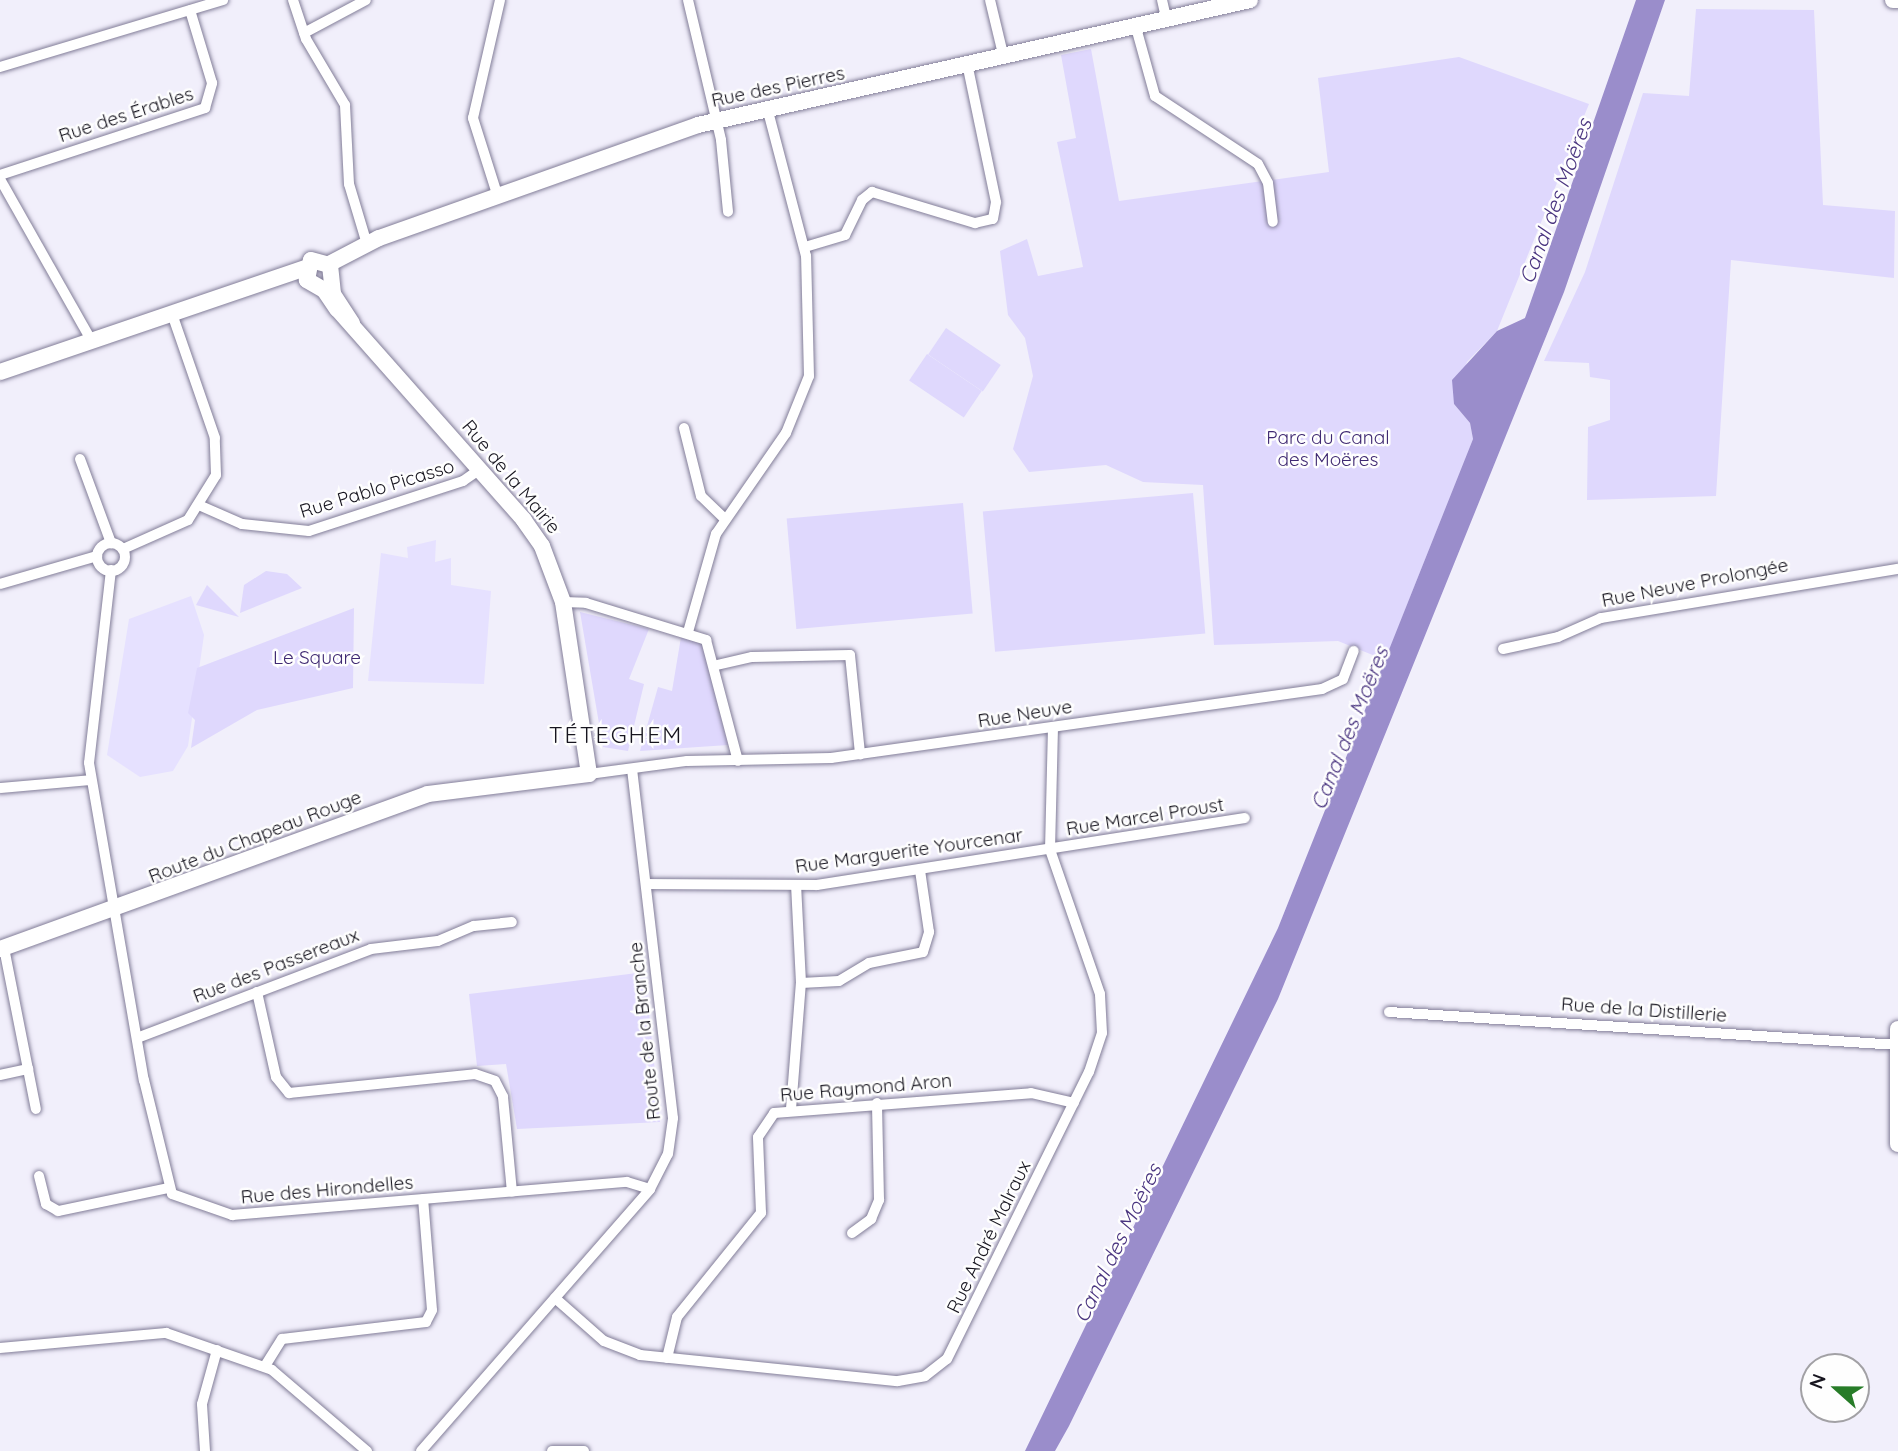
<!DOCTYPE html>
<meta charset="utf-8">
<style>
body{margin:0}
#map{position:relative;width:1898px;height:1451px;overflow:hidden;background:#f1effb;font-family:Quicksand,sans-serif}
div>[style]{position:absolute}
.built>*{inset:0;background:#e6e1ff}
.green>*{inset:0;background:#dfd8fd;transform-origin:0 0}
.water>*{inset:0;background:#9a8dcb}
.roads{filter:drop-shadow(0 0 2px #827d98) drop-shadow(0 0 2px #827d98)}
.street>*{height:10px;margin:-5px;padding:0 5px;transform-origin:5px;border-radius:5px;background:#fff}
.street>.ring{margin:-5px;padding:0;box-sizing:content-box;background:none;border:10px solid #fff;border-radius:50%}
.secondary>*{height:16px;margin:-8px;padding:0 8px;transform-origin:8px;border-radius:8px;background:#fff}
span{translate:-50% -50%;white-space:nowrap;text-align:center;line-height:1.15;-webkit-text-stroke:5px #fefefe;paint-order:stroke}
.street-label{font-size:19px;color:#17151f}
.park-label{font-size:19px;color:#3f2972}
.water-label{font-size:21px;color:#4a3580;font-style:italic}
.quarter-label{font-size:23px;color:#17151f;letter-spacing:2px}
.north{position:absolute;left:1800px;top:1353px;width:70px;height:70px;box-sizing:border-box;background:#fefefe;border:2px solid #a2a1a5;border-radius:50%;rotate:291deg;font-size:19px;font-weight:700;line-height:28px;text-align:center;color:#17151f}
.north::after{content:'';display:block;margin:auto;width:24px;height:32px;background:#277c28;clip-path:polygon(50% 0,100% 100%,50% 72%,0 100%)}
</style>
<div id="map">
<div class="built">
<div style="clip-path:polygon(436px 540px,435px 562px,451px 558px,451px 585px,491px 591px,484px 684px,368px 681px,381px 553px,408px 558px,407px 547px)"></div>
<div style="clip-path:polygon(191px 596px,204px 635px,188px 746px,173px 771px,140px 777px,107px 755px,129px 619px)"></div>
</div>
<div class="green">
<div style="clip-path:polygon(1696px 9px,1814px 10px,1823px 205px,1895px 211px,1894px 278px,1731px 260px,1716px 496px,1587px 500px,1588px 427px,1610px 420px,1610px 380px,1590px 377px,1589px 363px,1544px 361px,1585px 272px,1643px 93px,1689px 96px)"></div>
<div style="clip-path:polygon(1091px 49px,1119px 201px,1329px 172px,1318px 78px,1459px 57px,1589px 104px,1497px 331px,1467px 362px,1454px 404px,1470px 423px,1473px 439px,1385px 660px,1338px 641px,1214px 645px,1203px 485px,1143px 482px,1106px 465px,1029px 472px,1013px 449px,1033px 376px,1025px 338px,1008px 315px,1000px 251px,1027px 239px,1038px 276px,1083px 267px,1057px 142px,1076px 138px,1061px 55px)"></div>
<div style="left:946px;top:328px;width:66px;height:32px;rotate:34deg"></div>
<div style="left:927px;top:354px;width:66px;height:32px;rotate:34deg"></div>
<div style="left:1193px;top:493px;width:141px;height:211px;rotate:85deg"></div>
<div style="left:963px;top:503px;width:111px;height:177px;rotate:85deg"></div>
<div style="clip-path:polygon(266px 571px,287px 574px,302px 588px,240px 613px,244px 585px)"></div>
<div style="clip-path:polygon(207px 585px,239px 617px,196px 605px)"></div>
<div style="clip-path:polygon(354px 608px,353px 688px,257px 710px,191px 748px,195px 720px,188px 713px,197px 668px)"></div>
<div style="clip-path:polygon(580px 612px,649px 629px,629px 679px,644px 684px,628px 751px,603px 747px)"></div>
<div style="clip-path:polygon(681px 637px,702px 644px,728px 745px,640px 751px,658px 687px,672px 691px)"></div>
<div style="clip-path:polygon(645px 972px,660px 1122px,517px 1129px,506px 1064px,477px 1066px,469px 994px)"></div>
</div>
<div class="water">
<div style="clip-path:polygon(1636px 0,1665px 0,1564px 292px,1278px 999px,1069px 1426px,1055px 1451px,1025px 1451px,1278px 928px,1473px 439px,1470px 423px,1454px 404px,1452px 380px,1497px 331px,1525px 318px)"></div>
</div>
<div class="roads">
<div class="street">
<div style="left:293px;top:0;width:41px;rotate:71.6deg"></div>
<div style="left:306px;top:39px;width:77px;rotate:59.4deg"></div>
<div style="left:345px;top:105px;width:79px;rotate:87.1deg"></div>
<div style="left:349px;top:184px;width:63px;rotate:73.3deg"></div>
<div style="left:688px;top:0;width:144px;rotate:76.7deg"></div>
<div style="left:721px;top:140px;width:72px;rotate:84.4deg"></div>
<div style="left:990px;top:0;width:56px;rotate:76.5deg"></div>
<div style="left:1162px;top:0;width:17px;rotate:77deg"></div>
<div style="left:1135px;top:24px;width:75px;rotate:74.5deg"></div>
<div style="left:1155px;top:96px;width:123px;rotate:33.4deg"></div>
<div style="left:1258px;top:164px;width:21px;rotate:62deg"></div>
<div style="left:1268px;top:183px;width:39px;rotate:83deg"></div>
<div style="left:304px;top:33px;width:70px;rotate:-28deg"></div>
<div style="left:0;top:67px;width:233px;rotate:-16.7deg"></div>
<div style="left:0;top:175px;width:216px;rotate:-18.1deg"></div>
<div style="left:205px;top:108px;width:26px;rotate:-74deg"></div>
<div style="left:212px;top:83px;width:76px;rotate:-106.8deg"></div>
<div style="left:0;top:179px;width:185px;rotate:60.5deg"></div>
<div style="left:498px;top:197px;width:83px;rotate:-107.6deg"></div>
<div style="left:473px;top:118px;width:121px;rotate:-77.1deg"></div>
<div style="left:805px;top:247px;width:42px;rotate:-16.7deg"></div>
<div style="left:845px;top:235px;width:39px;rotate:-64deg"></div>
<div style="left:862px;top:200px;width:13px;rotate:-39deg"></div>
<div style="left:872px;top:192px;width:108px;rotate:16.8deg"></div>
<div style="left:975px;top:223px;width:18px;rotate:-13deg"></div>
<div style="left:993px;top:219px;width:17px;rotate:-80deg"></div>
<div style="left:996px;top:202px;width:142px;rotate:-101.8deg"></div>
<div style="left:684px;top:428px;width:70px;rotate:76deg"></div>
<div style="left:701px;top:496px;width:33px;rotate:44deg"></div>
<div style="left:80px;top:459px;width:90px;rotate:69.7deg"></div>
<div style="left:201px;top:506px;width:45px;rotate:23.7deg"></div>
<div style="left:242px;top:524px;width:67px;rotate:6deg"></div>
<div style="left:309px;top:531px;width:162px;rotate:-18deg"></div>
<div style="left:463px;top:481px;width:19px;rotate:-35deg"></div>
<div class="ring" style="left:97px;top:543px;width:18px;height:18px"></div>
<div style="left:123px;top:549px;width:71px;rotate:-24deg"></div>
<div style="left:188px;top:520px;width:53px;rotate:-58.1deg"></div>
<div style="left:216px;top:475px;width:37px;rotate:-92deg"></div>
<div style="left:215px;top:438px;width:134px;rotate:-109.1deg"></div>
<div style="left:111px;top:570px;width:194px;rotate:96.5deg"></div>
<div style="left:89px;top:763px;width:322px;rotate:80.2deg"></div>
<div style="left:144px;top:1080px;width:117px;rotate:76.2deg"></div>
<div style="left:172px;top:1194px;width:64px;rotate:19.3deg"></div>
<div style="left:232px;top:1215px;width:396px;rotate:-4.8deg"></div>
<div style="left:627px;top:1182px;width:24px;rotate:17deg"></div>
<div style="left:0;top:584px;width:101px;rotate:-16.1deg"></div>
<div style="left:563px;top:602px;width:23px;rotate:2deg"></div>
<div style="left:586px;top:603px;width:126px;rotate:17.1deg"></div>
<div style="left:706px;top:640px;width:125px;rotate:75.2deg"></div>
<div style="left:688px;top:632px;width:102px;rotate:-74.1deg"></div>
<div style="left:716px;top:534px;width:123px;rotate:-55.3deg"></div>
<div style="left:786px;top:433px;width:61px;rotate:-68deg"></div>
<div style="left:809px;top:376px;width:120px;rotate:-91.4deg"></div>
<div style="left:806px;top:256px;width:150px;rotate:-104.7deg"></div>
<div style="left:1503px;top:649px;width:56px;rotate:-12.3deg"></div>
<div style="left:1558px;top:637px;width:47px;rotate:-23.8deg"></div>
<div style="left:1601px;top:618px;width:301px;rotate:-9.4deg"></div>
<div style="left:717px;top:665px;width:36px;rotate:-13deg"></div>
<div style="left:752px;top:657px;width:98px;rotate:-1.2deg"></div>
<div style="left:850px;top:655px;width:100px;rotate:84.2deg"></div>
<div style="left:589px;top:774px;width:99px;rotate:-7.6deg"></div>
<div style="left:687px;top:761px;width:144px;rotate:-1.2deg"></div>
<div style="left:831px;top:758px;width:496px;rotate:-8deg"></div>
<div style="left:1322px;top:689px;width:23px;rotate:-25deg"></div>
<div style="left:1343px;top:679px;width:30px;rotate:-69deg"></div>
<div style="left:0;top:788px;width:91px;rotate:-5deg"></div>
<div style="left:646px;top:884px;width:171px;rotate:0.3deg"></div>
<div style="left:817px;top:885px;width:433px;rotate:-8.9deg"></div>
<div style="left:4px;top:948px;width:164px;rotate:78.8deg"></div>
<div style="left:801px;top:983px;width:38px;rotate:-3deg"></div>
<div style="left:839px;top:981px;width:35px;rotate:-31deg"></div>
<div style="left:869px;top:963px;width:55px;rotate:-11.5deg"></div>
<div style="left:923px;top:952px;width:21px;rotate:-73deg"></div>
<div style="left:929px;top:932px;width:63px;rotate:-98.3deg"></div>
<div style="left:257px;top:992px;width:87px;rotate:77.4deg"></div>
<div style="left:276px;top:1077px;width:21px;rotate:51deg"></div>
<div style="left:289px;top:1093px;width:187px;rotate:-5.8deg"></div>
<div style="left:475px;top:1074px;width:21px;rotate:19deg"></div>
<div style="left:495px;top:1081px;width:18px;rotate:63deg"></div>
<div style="left:503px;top:1097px;width:95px;rotate:84.6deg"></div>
<div style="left:1389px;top:1012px;width:510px;rotate:3.71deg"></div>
<div style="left:137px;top:1038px;width:250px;rotate:-20.8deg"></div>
<div style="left:371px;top:949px;width:67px;rotate:-6.8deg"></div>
<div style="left:438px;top:941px;width:39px;rotate:-23deg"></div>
<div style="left:474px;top:926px;width:38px;rotate:-6deg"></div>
<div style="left:0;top:1075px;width:29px;rotate:-12deg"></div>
<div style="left:791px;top:1109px;width:126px;rotate:-85.5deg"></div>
<div style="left:801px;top:983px;width:98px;rotate:-92.9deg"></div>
<div style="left:39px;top:1176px;width:29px;rotate:76deg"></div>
<div style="left:46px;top:1204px;width:14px;rotate:30deg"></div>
<div style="left:58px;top:1211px;width:112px;rotate:-11.8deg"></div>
<div style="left:852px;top:1233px;width:24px;rotate:-36deg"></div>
<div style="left:871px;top:1219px;width:21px;rotate:-67deg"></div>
<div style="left:879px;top:1200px;width:97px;rotate:-91.2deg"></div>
<div style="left:555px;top:1298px;width:65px;rotate:41.3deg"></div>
<div style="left:604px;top:1341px;width:39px;rotate:21deg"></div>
<div style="left:640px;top:1355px;width:259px;rotate:5.8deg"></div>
<div style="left:898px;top:1381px;width:27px;rotate:-10deg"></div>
<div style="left:925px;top:1376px;width:28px;rotate:-38deg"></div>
<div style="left:947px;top:1359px;width:320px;rotate:-63.7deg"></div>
<div style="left:1089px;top:1072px;width:41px;rotate:-71.6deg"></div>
<div style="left:1102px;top:1033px;width:39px;rotate:-93deg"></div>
<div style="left:1100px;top:994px;width:152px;rotate:-109.1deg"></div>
<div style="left:1050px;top:850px;width:123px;rotate:-88.6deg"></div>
<div style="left:0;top:1348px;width:167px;rotate:-5.2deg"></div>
<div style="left:166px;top:1333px;width:112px;rotate:19.2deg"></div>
<div style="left:272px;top:1370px;width:125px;rotate:40.5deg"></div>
<div style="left:667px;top:1358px;width:42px;rotate:-76.3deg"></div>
<div style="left:677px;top:1317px;width:134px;rotate:-51.1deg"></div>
<div style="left:761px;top:1213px;width:76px;rotate:-92.3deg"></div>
<div style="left:758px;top:1137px;width:29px;rotate:-56deg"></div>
<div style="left:774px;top:1113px;width:258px;rotate:-4.4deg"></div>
<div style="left:1031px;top:1093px;width:44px;rotate:13.1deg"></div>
<div style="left:265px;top:1366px;width:32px;rotate:-58deg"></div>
<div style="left:282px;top:1339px;width:145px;rotate:-6.7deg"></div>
<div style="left:426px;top:1322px;width:13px;rotate:-63deg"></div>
<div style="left:432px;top:1310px;width:111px;rotate:-94.6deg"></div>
<div style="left:205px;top:1451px;width:47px;rotate:-93.7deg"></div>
<div style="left:202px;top:1404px;width:56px;rotate:-74.5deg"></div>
<div style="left:421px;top:1451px;width:348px;rotate:-48.8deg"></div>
<div style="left:650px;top:1189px;width:39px;rotate:-63deg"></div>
<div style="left:668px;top:1154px;width:36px;rotate:-82deg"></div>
<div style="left:673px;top:1118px;width:351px;rotate:-96.7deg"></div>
<div style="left:552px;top:1451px;width:32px"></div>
</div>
<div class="secondary">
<div style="left:1893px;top:0;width:5px"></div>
<div style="left:329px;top:264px;width:56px;rotate:-27.5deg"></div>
<div style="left:379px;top:238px;width:338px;rotate:-19.5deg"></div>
<div style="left:698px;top:125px;width:566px;rotate:-12.76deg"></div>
<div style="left:0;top:372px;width:322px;rotate:-18.8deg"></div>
<div style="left:0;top:949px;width:455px;rotate:-19.9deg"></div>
<div style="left:428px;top:794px;width:162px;rotate:-7.1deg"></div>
<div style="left:589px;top:774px;width:174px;rotate:-98.6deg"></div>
<div style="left:563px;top:602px;width:60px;rotate:-110.6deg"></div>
<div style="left:542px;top:546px;width:32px;rotate:-125deg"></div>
<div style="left:524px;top:520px;width:282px;rotate:-131.5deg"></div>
<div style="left:337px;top:309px;width:23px;rotate:-124deg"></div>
<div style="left:324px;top:290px;width:20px;rotate:-150deg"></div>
<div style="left:307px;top:280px;width:20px;rotate:-79deg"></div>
<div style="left:311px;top:260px;width:20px;rotate:15deg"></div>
<div style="left:330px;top:265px;width:29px;rotate:84deg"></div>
<div style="left:333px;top:294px;width:35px;rotate:57deg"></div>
<div style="left:1898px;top:1029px;width:115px;rotate:90deg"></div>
</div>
</div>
<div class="street-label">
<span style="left:778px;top:87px;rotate:-12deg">Rue des Pierres</span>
<span style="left:126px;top:115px;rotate:-18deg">Rue des Érables</span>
<span style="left:511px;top:477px;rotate:50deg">Rue de la Mairie</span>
<span style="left:377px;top:489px;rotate:-17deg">Rue Pablo Picasso</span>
<span style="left:1695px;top:583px;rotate:-11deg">Rue Neuve Prolongée</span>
<span style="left:1025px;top:714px;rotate:-9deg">Rue Neuve</span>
<span style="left:1145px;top:817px;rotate:-9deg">Rue Marcel Proust</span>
<span style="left:255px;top:837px;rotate:-21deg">Route du Chapeau Rouge</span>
<span style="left:909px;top:851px;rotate:-8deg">Rue Marguerite Yourcenar</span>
<span style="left:276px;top:966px;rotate:-21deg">Rue des Passereaux</span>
<span style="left:1644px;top:1010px;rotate:4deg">Rue de la Distillerie</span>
<span style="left:645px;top:1031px;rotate:-96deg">Route de la Branche</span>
<span style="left:866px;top:1088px;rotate:-5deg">Rue Raymond Aron</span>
<span style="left:327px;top:1190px;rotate:-5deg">Rue des Hirondelles</span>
<span style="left:989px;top:1237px;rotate:-64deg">Rue André Malraux</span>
</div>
<div class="park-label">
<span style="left:1328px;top:449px">Parc du Canal<br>des Moëres</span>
<span style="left:317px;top:658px">Le Square</span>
</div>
<div class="water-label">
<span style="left:1555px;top:201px;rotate:-70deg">Canal des Moëres</span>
<span style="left:1349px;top:728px;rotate:-68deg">Canal des Moëres</span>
<span style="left:1117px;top:1243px;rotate:-64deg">Canal des Moëres</span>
</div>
<div class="quarter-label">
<span style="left:616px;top:735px">TÉTEGHEM</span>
</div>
<div class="north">N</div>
</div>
